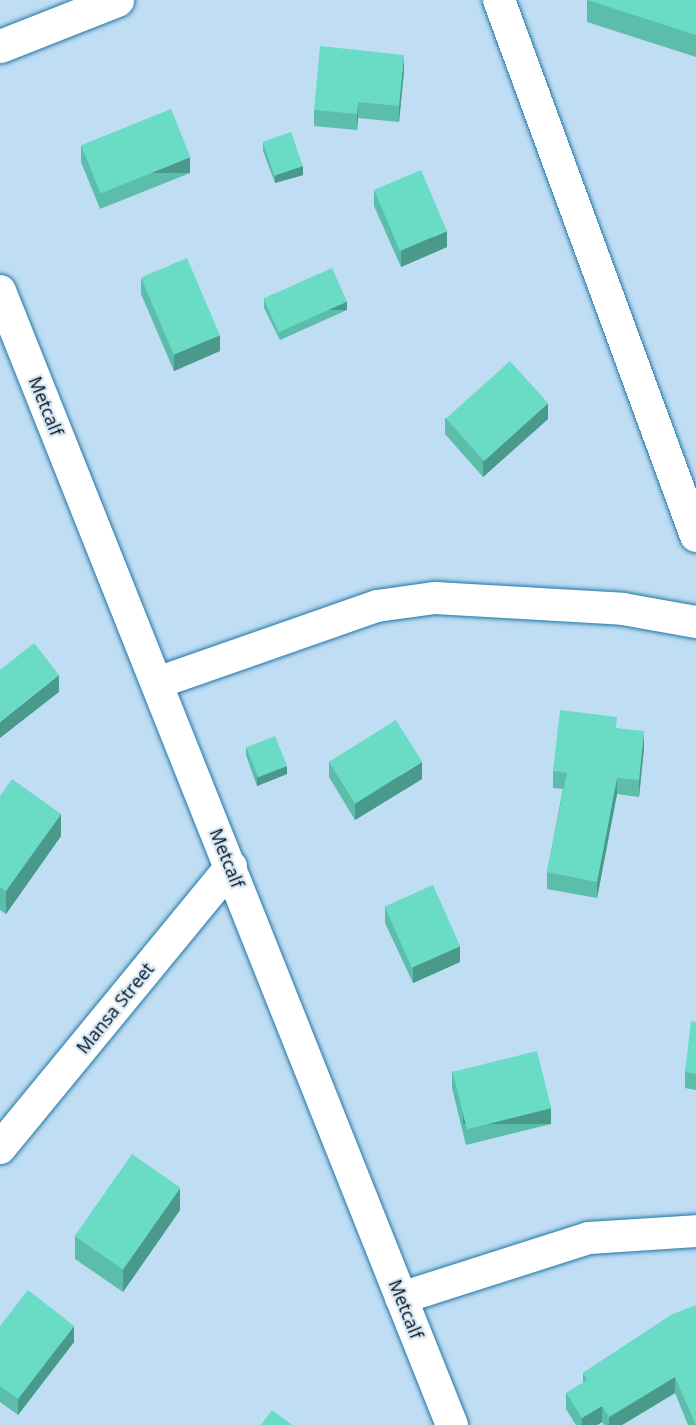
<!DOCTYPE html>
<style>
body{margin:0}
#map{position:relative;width:696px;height:1425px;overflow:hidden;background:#bfddf3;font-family:"Open Sans",sans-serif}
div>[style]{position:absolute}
.roads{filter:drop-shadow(0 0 2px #2076a6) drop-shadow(0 0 2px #2076a6)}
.minor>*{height:32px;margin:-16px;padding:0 16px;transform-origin:16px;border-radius:16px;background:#fff}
.tertiary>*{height:33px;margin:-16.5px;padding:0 16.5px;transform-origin:16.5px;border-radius:16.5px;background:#fff}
.wall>*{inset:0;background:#5bbdaa}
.shaded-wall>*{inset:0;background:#4a9a8b;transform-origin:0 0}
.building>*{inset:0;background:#6adcc6;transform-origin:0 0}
span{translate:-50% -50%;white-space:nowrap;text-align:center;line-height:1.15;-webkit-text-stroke:4.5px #d9e8f3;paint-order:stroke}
.street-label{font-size:18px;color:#00111f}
</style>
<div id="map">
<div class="roads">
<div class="minor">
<div style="left:499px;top:0;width:571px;rotate:69.82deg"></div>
<div style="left:0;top:291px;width:1221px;rotate:68.27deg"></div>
<div style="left:157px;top:683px;width:233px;rotate:-19.3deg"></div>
<div style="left:377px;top:606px;width:59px;rotate:-7.9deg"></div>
<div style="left:435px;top:598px;width:188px;rotate:3.3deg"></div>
<div style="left:623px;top:609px;width:74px;rotate:10.1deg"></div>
<div style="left:0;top:1148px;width:364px;rotate:-50.6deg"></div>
<div style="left:401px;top:1298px;width:197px;rotate:-17.7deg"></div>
<div style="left:589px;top:1238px;width:107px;rotate:-3.7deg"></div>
</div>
<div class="tertiary">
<div style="left:0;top:46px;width:126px;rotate:-21.5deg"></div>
</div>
</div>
<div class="wall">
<div style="clip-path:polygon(587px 0,696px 0,696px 57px,587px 22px)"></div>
<div style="clip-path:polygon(404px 71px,399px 122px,358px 118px,357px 130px,314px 126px,314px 110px)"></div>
<div style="clip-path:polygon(263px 142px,303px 175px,275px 183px,263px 151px)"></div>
<div style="clip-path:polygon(81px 146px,190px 173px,100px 209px,81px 162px)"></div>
<div style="clip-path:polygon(374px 190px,447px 247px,401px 267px,374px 206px)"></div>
<div style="clip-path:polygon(141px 278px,220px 351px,174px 371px,141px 294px)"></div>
<div style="clip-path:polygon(264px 299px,347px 310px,280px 340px,264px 308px)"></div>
<div style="clip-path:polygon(445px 418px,548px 419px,483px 477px,445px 434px)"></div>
<div style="clip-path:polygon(617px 728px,644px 748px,639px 797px,617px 794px,597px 898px,547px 889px,547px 872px,563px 789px,553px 788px,553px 771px)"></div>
<div style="clip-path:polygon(246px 747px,287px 774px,257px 786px,246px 755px)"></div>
<div style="clip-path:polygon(329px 761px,422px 779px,355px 820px,329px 777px)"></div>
<div style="clip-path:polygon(0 796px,61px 836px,6px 914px,0 910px)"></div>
<div style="clip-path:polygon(385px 907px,460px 962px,413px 983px,385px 923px)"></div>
<div style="clip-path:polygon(696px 1022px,696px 1090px,685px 1088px,685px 1072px)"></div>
<div style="clip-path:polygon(452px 1071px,551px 1124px,466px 1145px,452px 1088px)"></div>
<div style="clip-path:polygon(180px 1210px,123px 1292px,75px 1259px,75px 1236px)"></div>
<div style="clip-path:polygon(673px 1314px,696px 1425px,688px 1425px,675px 1393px,622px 1425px,604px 1425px,602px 1422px,597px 1425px,576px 1425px,566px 1409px,566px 1393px,583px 1383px,583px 1373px)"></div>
<div style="clip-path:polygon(0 1326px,74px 1342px,18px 1415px,0 1402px)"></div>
</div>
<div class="shaded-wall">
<div style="clip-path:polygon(404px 55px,404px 71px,399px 122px,399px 106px)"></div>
<div style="clip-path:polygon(358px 102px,358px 118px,357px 130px,357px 114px)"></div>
<div style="left:190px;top:157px;width:16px;height:97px;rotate:90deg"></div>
<div style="clip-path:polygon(303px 166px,303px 175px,275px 183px,275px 174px)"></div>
<div style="clip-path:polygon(447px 231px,447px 247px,401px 267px,401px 251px)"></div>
<div style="left:347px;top:302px;width:8px;height:73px;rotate:90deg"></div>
<div style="clip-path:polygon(220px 335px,220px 351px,174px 371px,174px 354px)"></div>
<div style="clip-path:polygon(548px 403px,548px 419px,483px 477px,483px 461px)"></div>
<div style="clip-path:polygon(59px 675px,59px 692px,0 738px,0 722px)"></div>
<div style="clip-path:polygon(644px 731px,644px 748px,639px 797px,639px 780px)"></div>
<div style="clip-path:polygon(422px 762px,422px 779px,355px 820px,355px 804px)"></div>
<div style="clip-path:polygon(287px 766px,287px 774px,257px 786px,257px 777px)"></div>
<div style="clip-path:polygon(617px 778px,617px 794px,597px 898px,597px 882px)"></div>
<div style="clip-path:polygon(61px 814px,61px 836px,6px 914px,6px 891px)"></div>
<div style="clip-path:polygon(460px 946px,460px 962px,413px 983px,413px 967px)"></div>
<div style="left:551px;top:1108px;width:16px;height:88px;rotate:90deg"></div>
<div style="clip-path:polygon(180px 1188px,180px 1210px,123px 1292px,123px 1269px)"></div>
<div style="clip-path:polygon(74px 1326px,74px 1342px,18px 1415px,18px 1399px)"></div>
<div style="clip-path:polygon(675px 1377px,675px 1393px,622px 1425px,609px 1425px,609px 1417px)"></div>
<div style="clip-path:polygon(602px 1406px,602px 1422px,597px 1425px,582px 1425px,582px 1418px)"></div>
</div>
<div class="building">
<div style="clip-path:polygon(587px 0,696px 0,696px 35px)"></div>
<div style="clip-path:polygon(320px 46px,404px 55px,399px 106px,358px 102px,357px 114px,314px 110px)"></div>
<div style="left:171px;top:109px;width:52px;height:97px;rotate:68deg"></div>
<div style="left:291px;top:132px;width:36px;height:30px;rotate:71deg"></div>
<div style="left:421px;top:170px;width:66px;height:51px;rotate:67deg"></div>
<div style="left:187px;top:258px;width:84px;height:50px;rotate:67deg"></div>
<div style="left:332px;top:268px;width:37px;height:75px;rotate:66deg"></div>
<div style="left:510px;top:361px;width:57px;height:86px;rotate:48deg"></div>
<div style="clip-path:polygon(34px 643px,59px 675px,0 722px,0 670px)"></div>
<div style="clip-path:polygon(560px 710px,617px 717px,616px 728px,644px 731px,639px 780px,617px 778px,597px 882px,547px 872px,567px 773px,553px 771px)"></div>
<div style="left:396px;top:720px;width:49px;height:79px;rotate:58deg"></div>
<div style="left:275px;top:736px;width:32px;height:31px;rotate:68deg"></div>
<div style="clip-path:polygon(12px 779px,61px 814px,6px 891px,0 887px,0 796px)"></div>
<div style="left:433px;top:885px;width:67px;height:53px;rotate:66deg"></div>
<div style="clip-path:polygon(691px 1021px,696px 1022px,696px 1074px,685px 1072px)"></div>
<div style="left:537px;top:1051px;width:59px;height:87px;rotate:76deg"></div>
<div style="left:132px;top:1154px;width:59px;height:100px;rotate:35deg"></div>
<div style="clip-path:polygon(28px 1290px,74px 1326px,18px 1399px,0 1386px,0 1326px)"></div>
<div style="clip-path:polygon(696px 1305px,696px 1425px,675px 1377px,609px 1417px,602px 1406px,582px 1418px,566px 1393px,587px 1380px,583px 1373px,673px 1314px)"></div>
<div style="clip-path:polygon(272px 1410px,292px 1425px,261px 1425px)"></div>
</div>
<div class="street-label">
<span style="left:46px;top:406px;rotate:68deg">Metcalf</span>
<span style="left:227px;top:858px;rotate:68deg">Metcalf</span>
<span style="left:115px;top:1008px;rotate:-51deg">Mansa Street</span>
<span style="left:406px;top:1309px;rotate:68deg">Metcalf</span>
</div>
</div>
